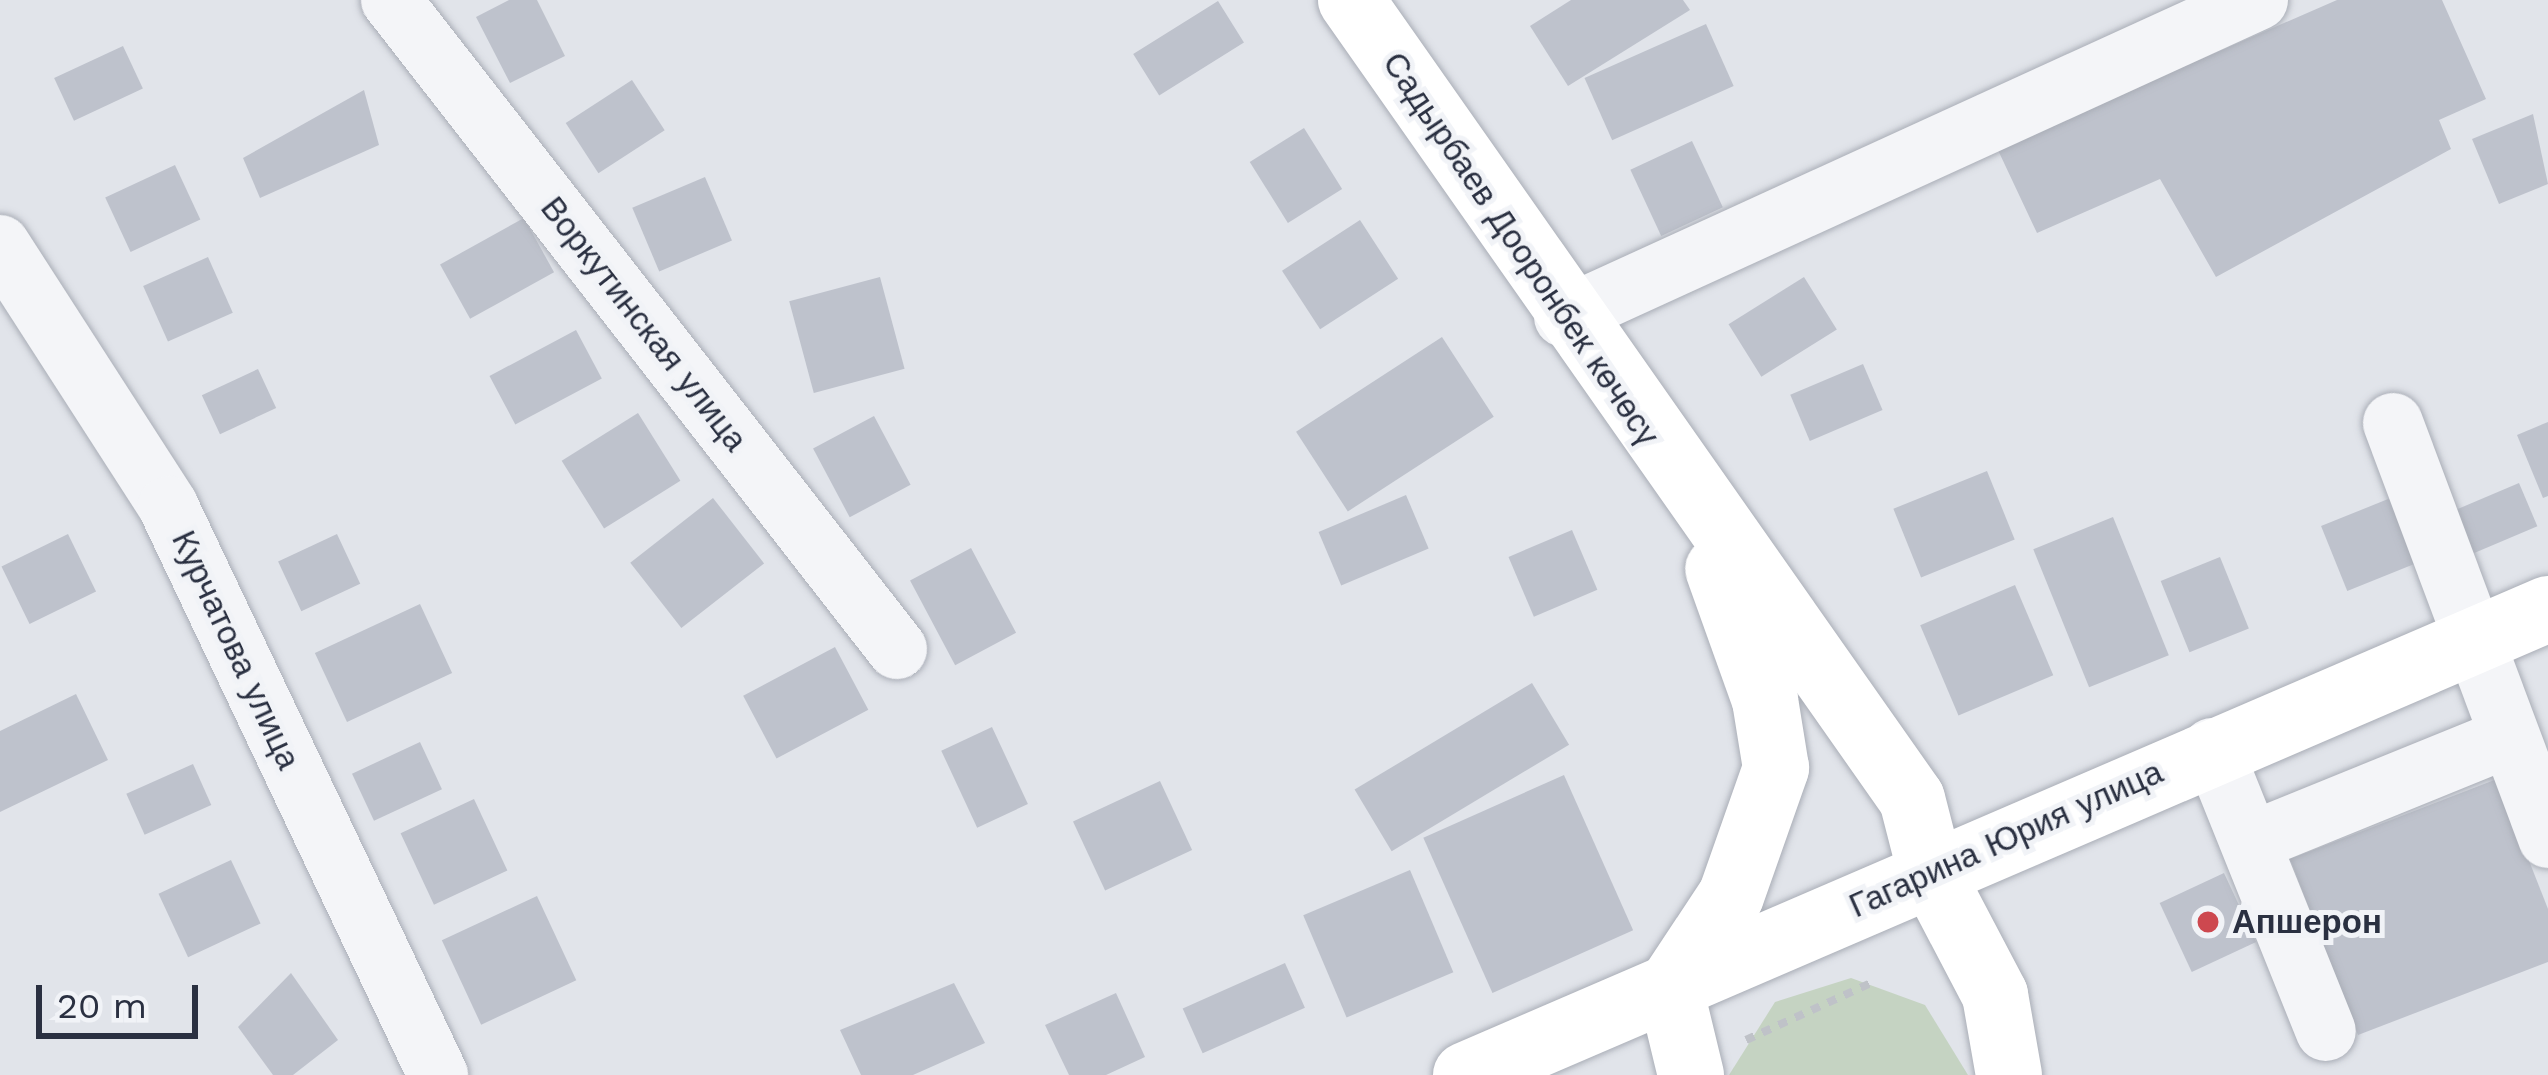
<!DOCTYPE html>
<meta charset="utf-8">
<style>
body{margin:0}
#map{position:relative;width:2548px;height:1075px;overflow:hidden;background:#e1e4ea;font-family:"Work Sans",sans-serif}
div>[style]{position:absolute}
.green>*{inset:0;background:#c5d3c2}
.building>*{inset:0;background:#bec2cc;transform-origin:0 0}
.path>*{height:8px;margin-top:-4px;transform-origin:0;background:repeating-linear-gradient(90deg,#bfc2c8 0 9px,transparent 0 18px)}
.roads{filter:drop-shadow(0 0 3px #aaaeb7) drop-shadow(0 0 3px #aaaeb7)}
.minor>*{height:60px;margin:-30px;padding:0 30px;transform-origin:30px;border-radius:30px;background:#f4f5f8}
.major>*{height:66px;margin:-33px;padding:0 33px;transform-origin:33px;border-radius:33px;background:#fff}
.dots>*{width:33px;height:33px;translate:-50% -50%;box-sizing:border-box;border:6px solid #f1f3f7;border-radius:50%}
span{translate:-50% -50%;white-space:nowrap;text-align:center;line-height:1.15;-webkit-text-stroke:10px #f1f3f7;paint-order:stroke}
.street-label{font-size:33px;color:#2a3041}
.poi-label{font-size:33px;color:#2a3041;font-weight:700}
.left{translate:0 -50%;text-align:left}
.scale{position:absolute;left:36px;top:985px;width:162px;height:54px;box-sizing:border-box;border:6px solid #2a3041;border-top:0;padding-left:15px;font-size:36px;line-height:42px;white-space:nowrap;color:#2a3041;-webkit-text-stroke:9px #f1f3f7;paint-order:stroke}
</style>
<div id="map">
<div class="green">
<div style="clip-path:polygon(1851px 978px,1925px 1005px,1968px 1075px,1729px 1075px,1775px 1002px)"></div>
</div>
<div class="building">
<div style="clip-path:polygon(509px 0,537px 0,565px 56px,510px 83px,476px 17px)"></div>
<div style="clip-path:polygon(1571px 0,1683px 0,1690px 10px,1568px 86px,1530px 26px)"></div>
<div style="clip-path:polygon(2337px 0,2442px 0,2486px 99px,2439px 120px,2451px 149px,2216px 277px,2160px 179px,2037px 233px,1997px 148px)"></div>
<div style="left:1218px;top:1px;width:49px;height:100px;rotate:58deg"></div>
<div style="left:1706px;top:24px;width:68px;height:133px;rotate:66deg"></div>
<div style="left:123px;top:46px;width:47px;height:76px;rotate:65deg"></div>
<div style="left:632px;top:80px;width:60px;height:79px;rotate:57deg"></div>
<div style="clip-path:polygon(364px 90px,379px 145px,260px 198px,243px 158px)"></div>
<div style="clip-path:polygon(2533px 114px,2548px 184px,2499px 204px,2472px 139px)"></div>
<div style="left:1304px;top:128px;width:72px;height:64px;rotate:58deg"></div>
<div style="left:1692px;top:141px;width:73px;height:68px;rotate:65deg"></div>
<div style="left:175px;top:165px;width:60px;height:77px;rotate:65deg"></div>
<div style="left:705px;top:177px;width:69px;height:79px;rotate:67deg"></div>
<div style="left:524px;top:218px;width:62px;height:96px;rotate:61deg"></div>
<div style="left:1360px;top:220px;width:70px;height:93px;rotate:57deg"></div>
<div style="left:208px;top:257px;width:61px;height:71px;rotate:66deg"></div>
<div style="left:880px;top:277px;width:95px;height:94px;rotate:75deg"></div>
<div style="left:1804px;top:277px;width:62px;height:89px;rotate:58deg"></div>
<div style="left:576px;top:330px;width:55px;height:98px;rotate:62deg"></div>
<div style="left:1442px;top:337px;width:95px;height:174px;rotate:57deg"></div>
<div style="left:1863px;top:364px;width:50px;height:79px;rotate:67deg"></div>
<div style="left:258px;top:369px;width:43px;height:62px;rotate:65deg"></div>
<div style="left:638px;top:413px;width:80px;height:90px;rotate:58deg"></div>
<div style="left:874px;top:416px;width:78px;height:69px;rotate:62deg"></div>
<div style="clip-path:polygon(2548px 422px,2548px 496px,2543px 498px,2517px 435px)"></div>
<div style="left:1987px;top:471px;width:74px;height:101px;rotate:68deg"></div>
<div style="left:2519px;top:483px;width:47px;height:82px;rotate:67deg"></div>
<div style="left:1406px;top:495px;width:58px;height:95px;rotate:67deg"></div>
<div style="left:2398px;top:495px;width:70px;height:83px;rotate:68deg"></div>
<div style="left:713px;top:498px;width:83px;height:105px;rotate:52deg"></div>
<div style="left:2113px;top:517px;width:149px;height:86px;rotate:68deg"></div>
<div style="left:1572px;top:530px;width:65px;height:69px;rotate:67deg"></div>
<div style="left:68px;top:534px;width:64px;height:74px;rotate:64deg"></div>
<div style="left:337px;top:534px;width:55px;height:65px;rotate:65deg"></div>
<div style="left:971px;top:548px;width:96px;height:69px;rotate:62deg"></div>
<div style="left:2220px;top:557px;width:77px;height:64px;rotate:68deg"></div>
<div style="left:2015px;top:585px;width:98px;height:103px;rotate:67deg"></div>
<div style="left:420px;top:604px;width:76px;height:116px;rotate:65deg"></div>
<div style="left:835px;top:647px;width:71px;height:104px;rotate:62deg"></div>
<div style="left:1532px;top:683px;width:72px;height:207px;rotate:59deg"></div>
<div style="clip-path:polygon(76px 694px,108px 760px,0 812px,0 731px)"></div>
<div style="left:992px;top:727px;width:85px;height:56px;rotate:65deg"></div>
<div style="left:420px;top:742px;width:52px;height:75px;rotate:65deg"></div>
<div style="left:193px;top:764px;width:45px;height:73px;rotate:66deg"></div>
<div style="left:1564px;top:775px;width:170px;height:154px;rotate:66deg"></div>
<div style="clip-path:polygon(2497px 779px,2548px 909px,2548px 962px,2358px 1035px,2290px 859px)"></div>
<div style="left:1160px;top:781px;width:76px;height:96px;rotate:65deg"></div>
<div style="left:474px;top:799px;width:79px;height:81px;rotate:65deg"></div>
<div style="left:231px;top:860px;width:70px;height:80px;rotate:65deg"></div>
<div style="left:1410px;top:870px;width:111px;height:116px;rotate:67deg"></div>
<div style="left:2224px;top:873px;width:76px;height:71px;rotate:65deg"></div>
<div style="left:537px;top:896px;width:93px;height:105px;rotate:65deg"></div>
<div style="left:1285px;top:963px;width:49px;height:112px;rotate:66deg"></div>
<div style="clip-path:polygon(291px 973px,338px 1040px,293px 1075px,273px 1075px,238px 1027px)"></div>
<div style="clip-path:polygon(954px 983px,985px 1043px,913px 1075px,861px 1075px,840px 1030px)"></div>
<div style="clip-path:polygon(1116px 993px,1145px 1057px,1106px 1075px,1069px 1075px,1045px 1025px)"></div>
</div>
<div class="path">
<div style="left:1746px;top:1040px;width:137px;rotate:-24.5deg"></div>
</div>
<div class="roads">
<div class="minor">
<div style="left:391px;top:0;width:823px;rotate:52.06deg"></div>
<div style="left:0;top:245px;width:310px;rotate:57.2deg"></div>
<div style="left:168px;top:506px;width:630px;rotate:64.61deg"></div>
<div style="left:1564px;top:317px;width:763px;rotate:-24.55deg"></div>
<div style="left:2393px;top:423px;width:443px;rotate:69.5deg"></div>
<div style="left:2212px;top:748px;width:305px;rotate:68.1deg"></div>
<div style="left:2251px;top:842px;width:279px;rotate:-22.1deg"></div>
</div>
<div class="major">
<div style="left:1351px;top:0;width:976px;rotate:54.93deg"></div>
<div style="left:1912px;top:799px;width:76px;rotate:75.6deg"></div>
<div style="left:1931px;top:873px;width:138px;rotate:62.3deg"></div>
<div style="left:1995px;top:995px;width:81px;rotate:80.1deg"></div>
<div style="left:1466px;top:1075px;width:1178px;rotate:-23.3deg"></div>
<div style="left:1691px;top:1075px;width:89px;rotate:-103.6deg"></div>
<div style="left:1670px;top:988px;width:110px;rotate:-56.5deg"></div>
<div style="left:1731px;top:896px;width:136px;rotate:-70.6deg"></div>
<div style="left:1776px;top:768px;width:69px;rotate:-99.2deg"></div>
<div style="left:1765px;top:700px;width:139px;rotate:-109.7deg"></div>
</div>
</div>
<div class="dots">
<div style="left:2208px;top:922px;background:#cd484f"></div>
</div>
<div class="street-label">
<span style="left:1521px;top:249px;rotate:56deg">Садырбаев Дооронбек көчөсү</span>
<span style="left:644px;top:324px;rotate:52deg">Воркутинская улица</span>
<span style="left:236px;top:650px;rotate:65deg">Курчатова улица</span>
<span style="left:2006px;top:839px;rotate:-24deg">Гагарина Юрия улица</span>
</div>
<div class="poi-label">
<span class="left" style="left:2232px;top:922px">Апшерон</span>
</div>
<div class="scale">20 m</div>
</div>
